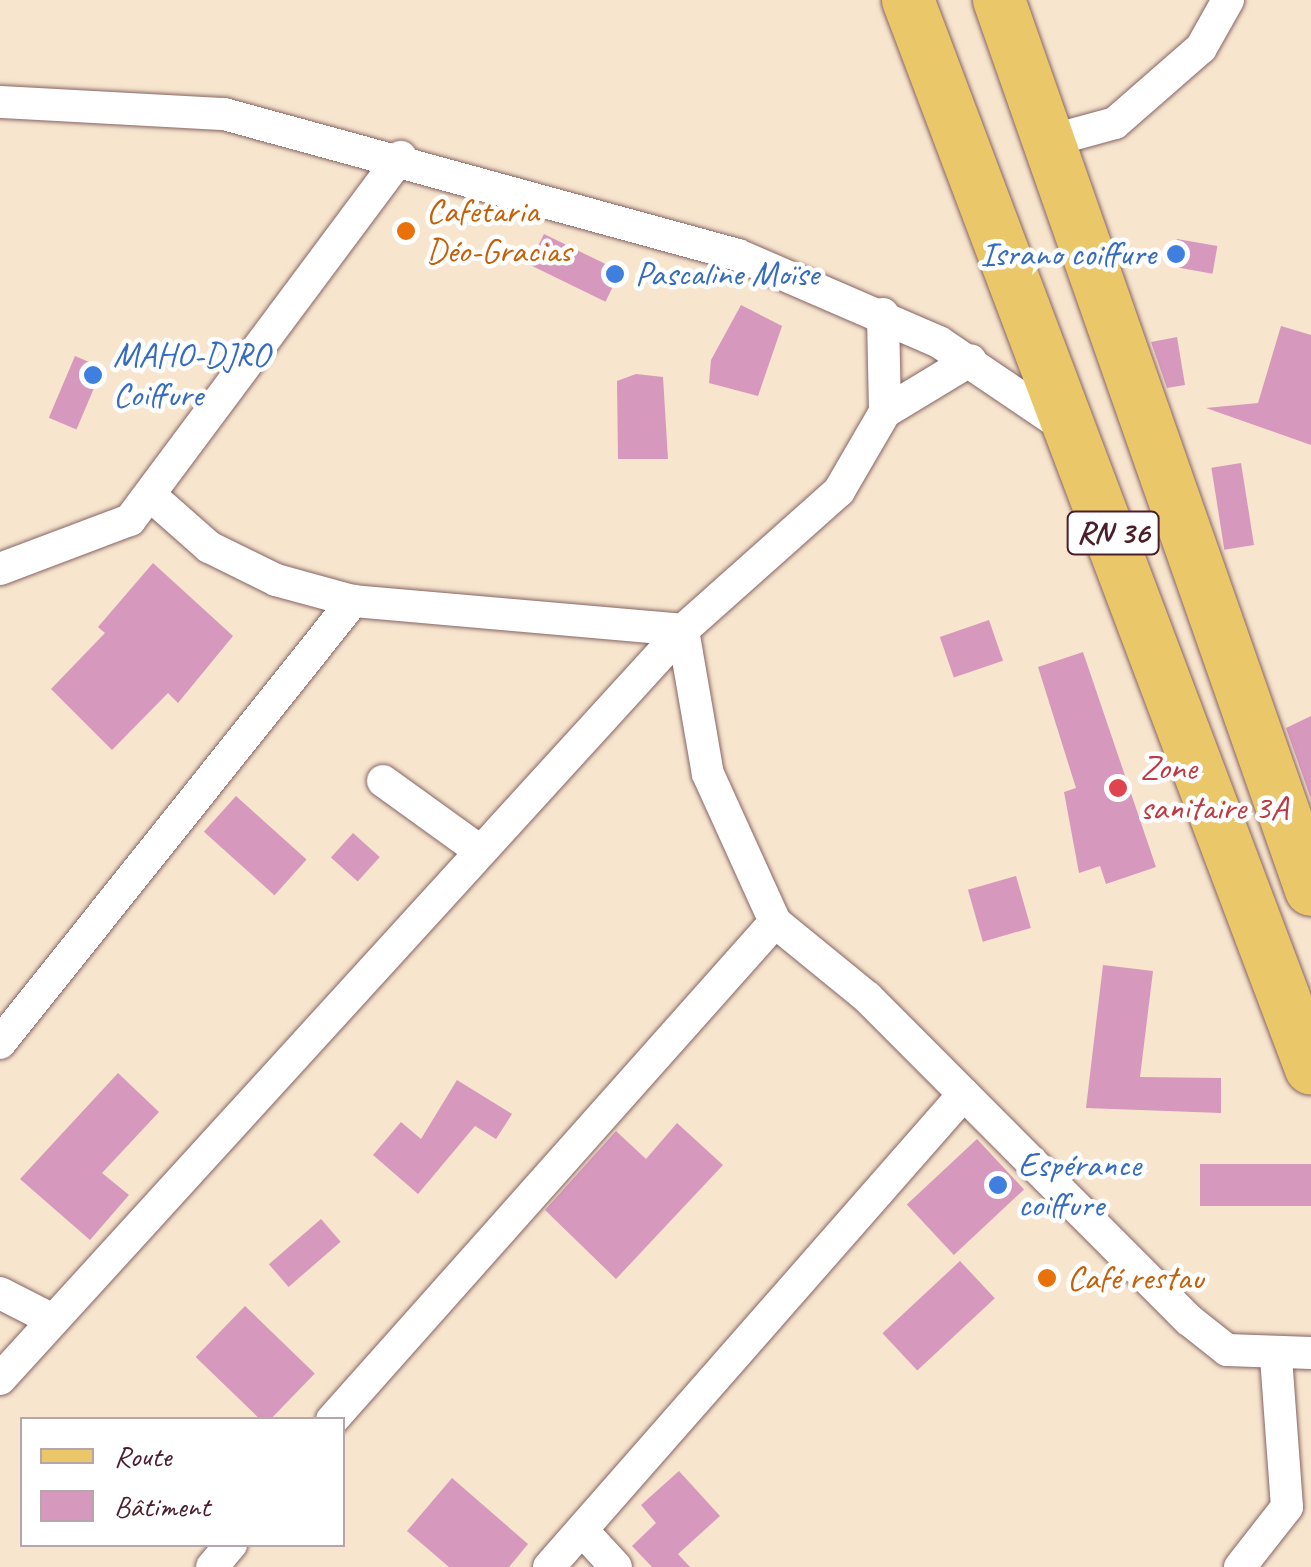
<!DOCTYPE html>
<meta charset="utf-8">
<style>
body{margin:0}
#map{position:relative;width:1311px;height:1567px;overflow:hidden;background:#f7e5ce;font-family:Caveat,sans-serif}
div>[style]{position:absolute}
.building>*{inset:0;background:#d798bd;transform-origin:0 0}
.roads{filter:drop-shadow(0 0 2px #876464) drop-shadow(0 0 2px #876464)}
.street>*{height:32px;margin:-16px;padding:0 16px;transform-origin:16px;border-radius:16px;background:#fff}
.primary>*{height:52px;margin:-26px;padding:0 26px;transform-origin:26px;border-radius:26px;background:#eac769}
.dots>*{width:28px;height:28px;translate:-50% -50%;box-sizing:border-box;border:5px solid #fff;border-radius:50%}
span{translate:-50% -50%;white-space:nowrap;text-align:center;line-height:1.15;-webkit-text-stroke:9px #fff;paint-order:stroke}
.shield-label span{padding:2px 8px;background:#fff;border:2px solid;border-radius:8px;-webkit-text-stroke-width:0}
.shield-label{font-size:32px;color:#4a1f2b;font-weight:700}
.food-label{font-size:35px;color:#c56008}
.left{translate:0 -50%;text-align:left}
.shop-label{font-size:35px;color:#366cbe}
.right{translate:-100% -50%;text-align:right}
.health-label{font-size:35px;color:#be3a42}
.legend{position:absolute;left:20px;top:1417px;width:325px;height:130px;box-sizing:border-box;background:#fff;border:2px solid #b7a5aa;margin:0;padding:12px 18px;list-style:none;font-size:30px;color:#4a1f2b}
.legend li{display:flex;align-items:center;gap:20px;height:50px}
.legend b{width:50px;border:2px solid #b7a5aa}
</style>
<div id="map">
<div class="building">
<div style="left:544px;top:234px;width:85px;height:34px;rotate:26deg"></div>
<div style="left:1177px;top:239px;width:41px;height:28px;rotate:10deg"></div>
<div style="clip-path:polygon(741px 305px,782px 326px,758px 396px,709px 383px,711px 360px)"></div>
<div style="clip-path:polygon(1281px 326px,1311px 335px,1311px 445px,1206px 408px,1258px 403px)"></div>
<div style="clip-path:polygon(1177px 337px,1185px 385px,1167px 388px,1151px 342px)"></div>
<div style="left:75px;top:356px;width:30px;height:67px;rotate:23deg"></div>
<div style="clip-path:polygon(636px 374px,663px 377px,668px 459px,618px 459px,617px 381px)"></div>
<div style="left:1241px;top:463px;width:83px;height:30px;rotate:81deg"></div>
<div style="clip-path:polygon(153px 563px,233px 636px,178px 703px,168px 693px,112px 750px,51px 689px,105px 633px,98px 627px)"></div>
<div style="left:989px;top:620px;width:43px;height:52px;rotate:71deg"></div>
<div style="clip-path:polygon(1083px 652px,1156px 867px,1106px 884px,1100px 866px,1079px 873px,1064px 792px,1076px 788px,1038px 667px)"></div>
<div style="clip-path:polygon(1311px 716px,1311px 799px,1286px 728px)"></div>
<div style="left:236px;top:796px;width:95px;height:48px;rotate:42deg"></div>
<div style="left:353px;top:833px;width:36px;height:33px;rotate:42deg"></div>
<div style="left:1016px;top:876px;width:54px;height:50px;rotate:74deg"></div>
<div style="clip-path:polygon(1103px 965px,1153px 971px,1140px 1077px,1221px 1078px,1221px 1113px,1086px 1108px)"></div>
<div style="clip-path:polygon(118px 1073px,159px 1112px,102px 1173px,129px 1195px,90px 1240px,20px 1179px)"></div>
<div style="clip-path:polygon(457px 1080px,512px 1114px,496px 1139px,475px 1126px,418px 1194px,373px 1155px,401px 1122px,421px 1139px)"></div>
<div style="clip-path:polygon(677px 1123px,723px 1165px,616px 1279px,545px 1210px,616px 1131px,646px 1159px)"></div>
<div style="left:977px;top:1139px;width:69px;height:96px;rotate:47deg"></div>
<div style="left:1311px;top:1164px;width:42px;height:111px;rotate:90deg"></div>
<div style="left:321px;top:1219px;width:30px;height:69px;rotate:49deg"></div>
<div style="left:960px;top:1261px;width:51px;height:106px;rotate:47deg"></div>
<div style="left:245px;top:1306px;width:97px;height:71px;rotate:44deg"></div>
<div style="clip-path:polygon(679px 1471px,720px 1516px,678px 1554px,690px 1567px,652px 1567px,632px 1546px,656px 1523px,641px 1505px)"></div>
<div style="clip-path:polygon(452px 1478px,528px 1544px,509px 1567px,449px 1567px,407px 1531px)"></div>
</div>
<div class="roads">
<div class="street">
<div style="left:0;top:102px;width:224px;rotate:3.1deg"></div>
<div style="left:224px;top:114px;width:533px;rotate:15.34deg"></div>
<div style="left:738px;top:255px;width:219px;rotate:23.4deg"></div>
<div style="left:939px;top:342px;width:153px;rotate:34.1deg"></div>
<div style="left:1053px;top:140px;width:64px;rotate:-15.3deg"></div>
<div style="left:1115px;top:123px;width:114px;rotate:-41.1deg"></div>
<div style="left:1201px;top:48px;width:55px;rotate:-60.6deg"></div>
<div style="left:885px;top:412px;width:100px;rotate:-31.2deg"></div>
<div style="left:150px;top:495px;width:79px;rotate:41.4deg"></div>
<div style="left:209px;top:547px;width:75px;rotate:26.2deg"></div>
<div style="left:276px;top:580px;width:80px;rotate:15.3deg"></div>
<div style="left:353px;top:601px;width:331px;rotate:5deg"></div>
<div style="left:683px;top:630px;width:146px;rotate:80.2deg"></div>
<div style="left:708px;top:774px;width:162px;rotate:65.6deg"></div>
<div style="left:775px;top:922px;width:119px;rotate:39.2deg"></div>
<div style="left:867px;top:997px;width:456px;rotate:45.1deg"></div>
<div style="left:1189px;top:1320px;width:48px;rotate:38.3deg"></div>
<div style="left:1227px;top:1350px;width:84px;rotate:2deg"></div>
<div style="left:0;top:569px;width:139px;rotate:-20.7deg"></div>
<div style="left:130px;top:520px;width:453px;rotate:-53.3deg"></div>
<div style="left:383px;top:781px;width:120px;rotate:35.8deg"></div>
<div style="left:0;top:1043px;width:566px;rotate:-51.39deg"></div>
<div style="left:0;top:1293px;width:59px;rotate:27deg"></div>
<div style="left:0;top:1379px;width:1014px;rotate:-47.64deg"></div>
<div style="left:683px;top:630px;width:209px;rotate:-41.7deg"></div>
<div style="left:839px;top:491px;width:91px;rotate:-59.8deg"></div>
<div style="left:885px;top:412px;width:98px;rotate:-91.2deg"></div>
<div style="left:332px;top:1420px;width:667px;rotate:-48.35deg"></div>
<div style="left:582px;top:1530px;width:50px;rotate:47.4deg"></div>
<div style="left:212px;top:1567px;width:30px;rotate:-50deg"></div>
<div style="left:549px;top:1567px;width:629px;rotate:-48.74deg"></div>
<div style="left:1240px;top:1567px;width:76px;rotate:-51.9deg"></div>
<div style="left:1287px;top:1507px;width:150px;rotate:-94.2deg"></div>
</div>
<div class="primary">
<div style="left:908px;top:0;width:1142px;rotate:69.34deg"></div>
<div style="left:999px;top:0;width:943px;rotate:70.68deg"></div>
</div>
</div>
<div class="dots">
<div style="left:406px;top:231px;background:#e8710a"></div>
<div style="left:1176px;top:254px;background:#3f7fe0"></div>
<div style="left:615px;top:274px;background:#3f7fe0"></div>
<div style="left:93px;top:375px;background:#3f7fe0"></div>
<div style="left:1118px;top:788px;background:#e0444e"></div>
<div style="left:998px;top:1185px;background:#3f7fe0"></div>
<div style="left:1047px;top:1278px;background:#e8710a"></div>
</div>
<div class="shield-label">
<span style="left:1113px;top:533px">RN 36</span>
</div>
<div class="food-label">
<span class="left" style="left:426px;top:231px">Cafetaria<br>Déo-Gracias</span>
<span class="left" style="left:1067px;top:1278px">Café restau</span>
</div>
<div class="shop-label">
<span class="right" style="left:1156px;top:254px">Israno coiffure</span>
<span class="left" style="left:635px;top:274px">Pascaline Moïse</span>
<span class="left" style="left:113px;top:375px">MAHO-DJRO<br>Coiffure</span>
<span class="left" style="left:1018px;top:1185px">Espérance<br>coiffure</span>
</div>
<div class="health-label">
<span class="left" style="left:1140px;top:788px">Zone<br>sanitaire 3A</span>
</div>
<ul class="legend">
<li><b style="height:12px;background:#eac769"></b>Route</li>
<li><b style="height:28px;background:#d798bd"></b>Bâtiment</li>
</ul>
</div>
